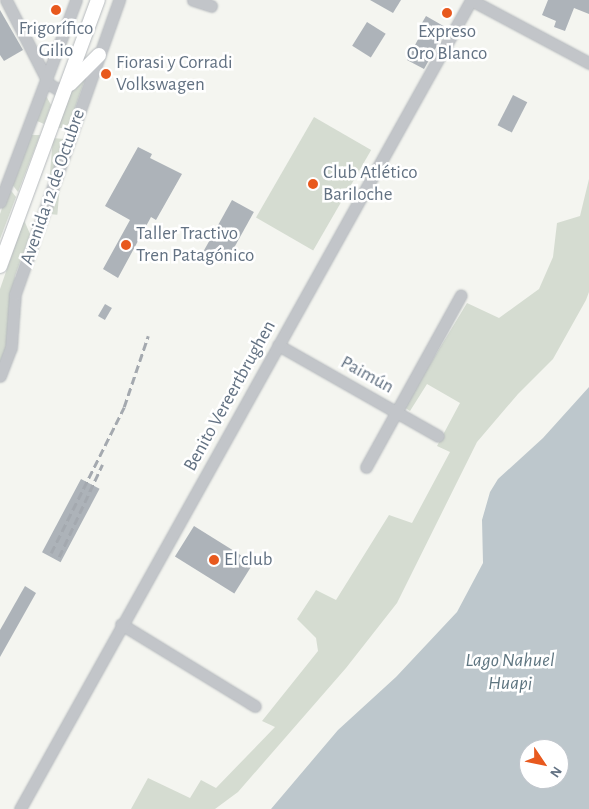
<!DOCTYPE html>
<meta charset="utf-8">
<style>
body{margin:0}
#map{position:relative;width:589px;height:809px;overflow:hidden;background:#f4f5f0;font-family:"Alegreya Sans",sans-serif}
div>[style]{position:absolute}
.green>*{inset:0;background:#d5dcd1;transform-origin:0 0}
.water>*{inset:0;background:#bdc7cc}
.building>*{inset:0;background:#adb3b9;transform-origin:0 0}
.roads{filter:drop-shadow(0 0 1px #b5b9bd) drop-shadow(0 0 1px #b5b9bd)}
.minor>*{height:11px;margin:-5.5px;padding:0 5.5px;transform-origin:5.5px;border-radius:5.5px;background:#c2c5c9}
.major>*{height:14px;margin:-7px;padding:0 7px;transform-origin:7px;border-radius:7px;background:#fff}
.rail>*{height:2.5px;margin-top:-1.25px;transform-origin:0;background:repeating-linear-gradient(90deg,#a4a9af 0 8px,transparent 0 12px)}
.dots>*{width:14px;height:14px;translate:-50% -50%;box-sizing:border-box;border:2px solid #fff;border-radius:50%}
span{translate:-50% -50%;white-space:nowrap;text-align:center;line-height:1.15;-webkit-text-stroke:5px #fff;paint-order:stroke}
.poi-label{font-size:19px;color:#637283}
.left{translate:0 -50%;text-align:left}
.street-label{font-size:19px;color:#637283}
.water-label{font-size:20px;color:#5e7580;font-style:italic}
.north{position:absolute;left:519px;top:739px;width:50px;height:50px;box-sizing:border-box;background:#fff;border:1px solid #c1c7cd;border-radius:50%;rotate:124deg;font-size:14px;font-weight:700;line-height:20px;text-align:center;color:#637283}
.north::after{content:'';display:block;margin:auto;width:18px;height:22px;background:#e8591e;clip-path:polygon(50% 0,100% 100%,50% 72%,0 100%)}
</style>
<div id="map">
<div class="green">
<div style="clip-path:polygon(89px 68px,68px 128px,57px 128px,73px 87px)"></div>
<div style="clip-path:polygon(45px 94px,51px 105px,44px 124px,35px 120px)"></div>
<div style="left:314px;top:117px;width:66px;height:116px;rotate:30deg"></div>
<div style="clip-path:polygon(30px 135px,40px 135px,18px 192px,11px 183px)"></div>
<div style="left:53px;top:138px;width:11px;height:76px;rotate:5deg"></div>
<div style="clip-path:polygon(589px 179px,589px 292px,586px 300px,553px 359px,518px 394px,477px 442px,397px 603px,346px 668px,238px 792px,215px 809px,131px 809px,148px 778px,190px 798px,201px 780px,216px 788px,275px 727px,262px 721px,318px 651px,316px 638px,297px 619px,316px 590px,336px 600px,389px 515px,412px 523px,450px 452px,437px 446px,460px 403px,427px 384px,410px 411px,404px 407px,467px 303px,499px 318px,539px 289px,553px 257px,557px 223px,580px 216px)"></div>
<div style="clip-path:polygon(9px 188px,16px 197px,0 239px,0 214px)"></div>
<div style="clip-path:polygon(24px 220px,30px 234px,15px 276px,9px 342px,0 369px,0 289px)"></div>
</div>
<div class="water">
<div style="clip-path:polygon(evenodd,589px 387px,589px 809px,271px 809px,338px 730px,396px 677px,457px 612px,483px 563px,482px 520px,490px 492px,498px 479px,543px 438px,589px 387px,529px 749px,559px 749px,559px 779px,529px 779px,529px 749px)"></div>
</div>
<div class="building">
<div style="clip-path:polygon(370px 0,401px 0,393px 13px)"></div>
<div style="clip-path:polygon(548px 0,589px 0,589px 14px,574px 8px,565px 31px,554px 27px,556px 21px,542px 15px)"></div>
<div style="clip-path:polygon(0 10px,23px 50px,4px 61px,0 55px)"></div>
<div style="clip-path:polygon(426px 16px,447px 28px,424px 69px,407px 60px,423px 30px,419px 28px)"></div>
<div style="left:367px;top:22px;width:22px;height:28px;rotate:32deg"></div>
<div style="left:513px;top:95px;width:16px;height:34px;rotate:27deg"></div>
<div style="clip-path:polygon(138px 147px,152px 154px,150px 158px,182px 174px,156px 220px,151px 217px,118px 278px,103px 269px,130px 220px,105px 206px)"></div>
<div style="left:232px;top:200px;width:25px;height:59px;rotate:29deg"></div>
<div style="left:105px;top:304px;width:8px;height:14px;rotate:30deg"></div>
<div style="left:81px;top:479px;width:21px;height:83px;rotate:28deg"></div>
<div style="left:194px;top:526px;width:70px;height:36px;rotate:32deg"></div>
<div style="clip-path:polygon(25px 586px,36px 593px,0 657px,0 630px)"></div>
</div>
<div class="roads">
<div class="minor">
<div style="left:6px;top:0;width:94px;rotate:62.9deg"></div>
<div style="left:49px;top:84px;width:17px;rotate:31deg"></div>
<div style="left:193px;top:0;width:19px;rotate:18deg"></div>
<div style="left:471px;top:0;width:134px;rotate:28.1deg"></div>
<div style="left:0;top:202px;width:216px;rotate:-69.4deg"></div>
<div style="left:278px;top:345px;width:184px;rotate:29.6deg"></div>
<div style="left:0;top:376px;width:30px;rotate:-69deg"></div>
<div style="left:11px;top:348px;width:54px;rotate:-85.8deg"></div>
<div style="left:15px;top:294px;width:312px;rotate:-70.5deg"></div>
<div style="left:366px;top:467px;width:196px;rotate:-61.1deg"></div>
<div style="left:121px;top:624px;width:157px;rotate:31.5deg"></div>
<div style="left:20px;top:809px;width:926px;rotate:-60.86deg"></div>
</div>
<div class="major">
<div style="left:70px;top:84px;width:41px;rotate:-45deg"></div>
<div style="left:0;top:266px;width:283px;rotate:-69.8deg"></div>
</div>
</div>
<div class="rail">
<div style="left:51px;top:553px;width:163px;rotate:-63.4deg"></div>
<div style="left:124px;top:407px;width:75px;rotate:-71.3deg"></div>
<div style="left:59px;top:557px;width:102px;rotate:-64.9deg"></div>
</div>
<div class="dots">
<div style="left:56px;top:10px;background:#e8591e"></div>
<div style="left:447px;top:13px;background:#e8591e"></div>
<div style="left:106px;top:74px;background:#e8591e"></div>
<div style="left:313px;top:184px;background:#e8591e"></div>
<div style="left:126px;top:245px;background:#e8591e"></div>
<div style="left:214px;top:560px;background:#e8591e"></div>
</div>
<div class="poi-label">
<span style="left:56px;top:40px">Frigorífico<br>Gilio</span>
<span style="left:447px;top:43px">Expreso<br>Oro Blanco</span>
<span class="left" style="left:116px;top:74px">Fiorasi y Corradi<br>Volkswagen</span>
<span class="left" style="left:323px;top:184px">Club Atlético<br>Bariloche</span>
<span class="left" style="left:136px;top:245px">Taller Tractivo<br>Tren Patagónico</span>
<span class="left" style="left:224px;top:560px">El club</span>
</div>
<div class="street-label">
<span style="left:53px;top:187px;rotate:-71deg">Avenida 12 de Octubre</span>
<span style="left:367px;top:375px;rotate:29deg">Paimún</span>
<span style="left:230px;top:396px;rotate:-61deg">Benito Vereertbrughen</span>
</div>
<div class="water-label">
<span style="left:510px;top:672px">Lago Nahuel<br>Huapi</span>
</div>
<div class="north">N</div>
</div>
